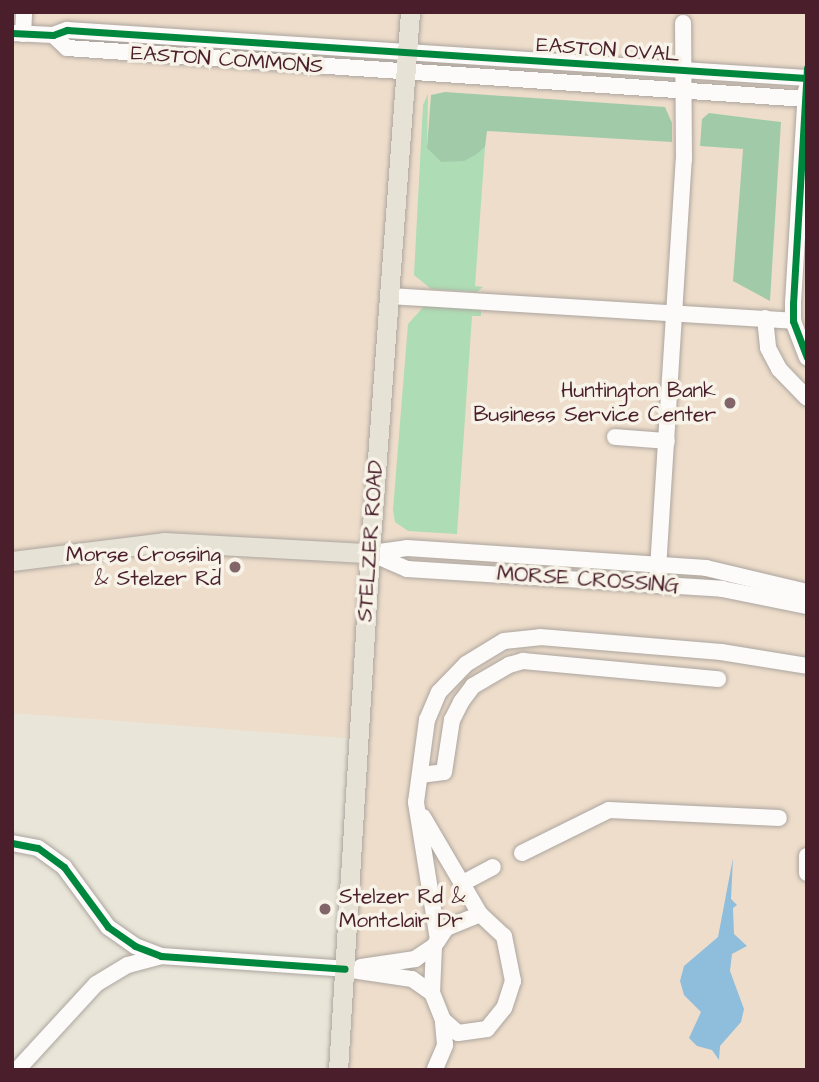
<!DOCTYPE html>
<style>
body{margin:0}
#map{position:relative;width:819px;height:1082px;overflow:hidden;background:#e9e6d9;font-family:"Architects Daughter",sans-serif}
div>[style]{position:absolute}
.built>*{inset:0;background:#eeddca}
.green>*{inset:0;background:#aedcb4}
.forest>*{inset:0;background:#a1cba8}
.water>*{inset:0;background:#8fbddc}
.roads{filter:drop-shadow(0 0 2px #aca59f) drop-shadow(0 0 2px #aca59f)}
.minor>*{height:16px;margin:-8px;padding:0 8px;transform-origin:8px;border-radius:8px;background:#fcfbf9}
.major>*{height:19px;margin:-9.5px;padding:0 9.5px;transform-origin:9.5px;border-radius:9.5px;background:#e6e2d5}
.cycleway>*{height:7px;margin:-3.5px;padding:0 3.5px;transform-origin:3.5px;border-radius:3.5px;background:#00873e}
.dots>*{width:19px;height:19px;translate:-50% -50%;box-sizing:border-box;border:4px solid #f7f3e8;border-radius:50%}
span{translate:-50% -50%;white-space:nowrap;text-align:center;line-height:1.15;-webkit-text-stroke:7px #f7f3e8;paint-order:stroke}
.street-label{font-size:21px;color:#4a1f2b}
.poi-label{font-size:21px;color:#4a1f2b}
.right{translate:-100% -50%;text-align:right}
.left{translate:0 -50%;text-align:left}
.frame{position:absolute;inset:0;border:14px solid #4a1f2b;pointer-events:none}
</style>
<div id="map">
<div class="built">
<div style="clip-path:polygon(12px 12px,807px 12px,807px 1070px,338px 1070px,359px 739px,12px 713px)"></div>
</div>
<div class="green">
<div style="clip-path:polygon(428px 94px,427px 147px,441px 162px,477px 154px,485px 147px,475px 286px,483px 287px,477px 292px,431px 289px,414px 275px,423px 105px)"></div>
<div style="clip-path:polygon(426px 304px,479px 307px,481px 312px,481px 316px,472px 316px,457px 534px,408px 531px,395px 522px,393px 510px,408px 324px)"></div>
</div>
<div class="forest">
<div style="clip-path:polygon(445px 92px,665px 107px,672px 123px,672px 142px,487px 131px,485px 147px,477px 154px,464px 161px,441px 162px,427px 148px,431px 95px)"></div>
<div style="clip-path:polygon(709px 113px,781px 122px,770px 301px,733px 281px,743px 149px,700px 146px,702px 119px)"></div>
</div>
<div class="water">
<div style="clip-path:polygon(733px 858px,731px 899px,737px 905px,733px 908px,734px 934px,747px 946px,732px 954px,730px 971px,744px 1009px,741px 1022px,720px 1046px,719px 1060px,712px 1050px,697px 1046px,689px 1038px,701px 1012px,684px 995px,680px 981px,684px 966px,718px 937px)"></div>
</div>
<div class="roads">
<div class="minor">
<div style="left:12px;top:33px;width:41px;rotate:2.8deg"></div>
<div style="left:53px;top:35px;width:15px;rotate:-20deg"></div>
<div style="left:67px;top:30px;width:741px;rotate:3.72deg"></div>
<div style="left:23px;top:34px;width:22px;rotate:-87deg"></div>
<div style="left:53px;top:35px;width:19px;rotate:43deg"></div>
<div style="left:67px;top:48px;width:740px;rotate:3.95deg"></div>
<div style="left:806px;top:90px;width:213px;rotate:93.5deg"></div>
<div style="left:793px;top:303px;width:18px;rotate:90deg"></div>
<div style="left:793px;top:321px;width:39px;rotate:69deg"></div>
<div style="left:389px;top:296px;width:405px;rotate:3.5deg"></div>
<div style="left:765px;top:318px;width:30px;rotate:84deg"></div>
<div style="left:768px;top:348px;width:24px;rotate:62deg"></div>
<div style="left:779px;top:369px;width:40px;rotate:46deg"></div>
<div style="left:615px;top:437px;width:52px;rotate:4.4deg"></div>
<div style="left:370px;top:553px;width:40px;rotate:23.4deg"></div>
<div style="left:407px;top:569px;width:316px;rotate:3.6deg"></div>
<div style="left:722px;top:589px;width:87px;rotate:11.3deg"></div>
<div style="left:372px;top:553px;width:35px;rotate:-8deg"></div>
<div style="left:407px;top:548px;width:300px;rotate:3.8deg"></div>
<div style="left:706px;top:568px;width:104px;rotate:13.4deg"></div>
<div style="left:657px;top:585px;width:426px;rotate:-86.4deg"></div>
<div style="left:684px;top:160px;width:137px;rotate:-90.4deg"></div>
<div style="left:420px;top:775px;width:24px;rotate:-7deg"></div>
<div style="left:444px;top:772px;width:53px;rotate:-81.3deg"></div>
<div style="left:452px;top:720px;width:20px;rotate:-63deg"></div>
<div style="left:461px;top:702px;width:20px;rotate:-53deg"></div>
<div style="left:473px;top:686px;width:42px;rotate:-30.3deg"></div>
<div style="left:509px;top:665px;width:15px;rotate:-16deg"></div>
<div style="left:523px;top:661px;width:196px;rotate:5.3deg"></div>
<div style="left:423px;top:817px;width:113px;rotate:59.6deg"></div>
<div style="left:12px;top:843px;width:26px;rotate:11deg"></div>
<div style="left:38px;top:848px;width:32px;rotate:36deg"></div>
<div style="left:64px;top:867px;width:74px;rotate:53.7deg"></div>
<div style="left:108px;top:927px;width:33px;rotate:35deg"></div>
<div style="left:135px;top:946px;width:28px;rotate:21deg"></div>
<div style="left:161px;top:956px;width:184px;rotate:4deg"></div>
<div style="left:345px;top:969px;width:68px;rotate:8.5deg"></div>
<div style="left:412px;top:979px;width:24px;rotate:35deg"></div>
<div style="left:522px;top:853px;width:97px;rotate:-26.3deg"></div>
<div style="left:609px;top:810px;width:170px;rotate:2.7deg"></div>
<div style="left:807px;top:856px;width:17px;rotate:90deg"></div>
<div style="left:461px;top:884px;width:36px;rotate:-28deg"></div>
<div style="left:480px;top:914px;width:33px;rotate:43deg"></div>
<div style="left:504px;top:936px;width:46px;rotate:78.7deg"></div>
<div style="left:513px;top:981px;width:28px;rotate:108deg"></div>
<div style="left:504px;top:1008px;width:27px;rotate:129deg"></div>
<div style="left:487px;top:1029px;width:29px;rotate:172deg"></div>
<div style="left:458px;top:1033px;width:20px;rotate:-139deg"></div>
<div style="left:443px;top:1020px;width:29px;rotate:-112deg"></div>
<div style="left:432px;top:993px;width:47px;rotate:-87.6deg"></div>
<div style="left:434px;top:946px;width:22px;rotate:-56deg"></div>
<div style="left:446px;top:928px;width:37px;rotate:-22deg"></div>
<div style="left:438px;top:940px;width:140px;rotate:-99.1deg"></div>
<div style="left:416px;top:802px;width:83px;rotate:-82.4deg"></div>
<div style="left:427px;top:720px;width:30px;rotate:-67deg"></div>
<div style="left:439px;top:692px;width:39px;rotate:-46deg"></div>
<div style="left:466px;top:664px;width:44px;rotate:-31.2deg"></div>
<div style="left:504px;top:641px;width:36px;rotate:-6deg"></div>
<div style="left:540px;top:637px;width:182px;rotate:4.7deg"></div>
<div style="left:721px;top:652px;width:87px;rotate:9.2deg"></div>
<div style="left:361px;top:967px;width:55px;rotate:-8.4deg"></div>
<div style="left:415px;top:959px;width:23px;rotate:-34deg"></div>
<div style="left:435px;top:1069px;width:26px;rotate:-67deg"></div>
<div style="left:445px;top:1045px;width:25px;rotate:-95deg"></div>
<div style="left:17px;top:1070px;width:117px;rotate:-47.4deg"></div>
<div style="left:96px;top:984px;width:37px;rotate:-31deg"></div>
<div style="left:128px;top:965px;width:34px;rotate:-15deg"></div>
</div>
<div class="major">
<div style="left:12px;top:561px;width:153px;rotate:-7.1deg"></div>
<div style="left:164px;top:542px;width:206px;rotate:3.1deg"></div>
<div style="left:338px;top:1070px;width:518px;rotate:-86.46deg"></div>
<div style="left:370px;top:553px;width:542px;rotate:-85.77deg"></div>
</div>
</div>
<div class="cycleway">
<div style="left:12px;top:33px;width:41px;rotate:2.8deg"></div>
<div style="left:53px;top:35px;width:15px;rotate:-20deg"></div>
<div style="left:67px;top:30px;width:741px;rotate:3.72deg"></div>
<div style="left:807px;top:68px;width:235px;rotate:93.4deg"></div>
<div style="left:793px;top:303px;width:18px;rotate:90deg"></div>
<div style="left:793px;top:321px;width:39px;rotate:69deg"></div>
<div style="left:12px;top:843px;width:26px;rotate:11deg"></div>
<div style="left:38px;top:848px;width:32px;rotate:36deg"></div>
<div style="left:64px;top:867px;width:74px;rotate:53.7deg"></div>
<div style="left:108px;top:927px;width:33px;rotate:35deg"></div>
<div style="left:135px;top:946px;width:28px;rotate:21deg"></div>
<div style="left:161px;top:956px;width:184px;rotate:4deg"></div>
</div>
<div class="dots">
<div style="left:730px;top:403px;background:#826568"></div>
<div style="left:235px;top:567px;background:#826568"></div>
<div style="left:325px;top:909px;background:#826568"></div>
</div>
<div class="street-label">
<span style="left:608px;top:50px;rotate:4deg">EASTON OVAL</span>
<span style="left:227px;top:60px;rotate:4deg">EASTON COMMONS</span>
<span style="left:371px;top:541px;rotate:-86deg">STELZER ROAD</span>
<span style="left:588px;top:580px;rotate:4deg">MORSE CROSSING</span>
</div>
<div class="poi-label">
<span class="right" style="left:716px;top:403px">Huntington Bank<br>Business Service Center</span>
<span class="right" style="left:221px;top:567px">Morse Crossing<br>&amp; Stelzer Rd</span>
<span class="left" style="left:339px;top:909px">Stelzer Rd &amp;<br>Montclair Dr</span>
</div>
<div class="frame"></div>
</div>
